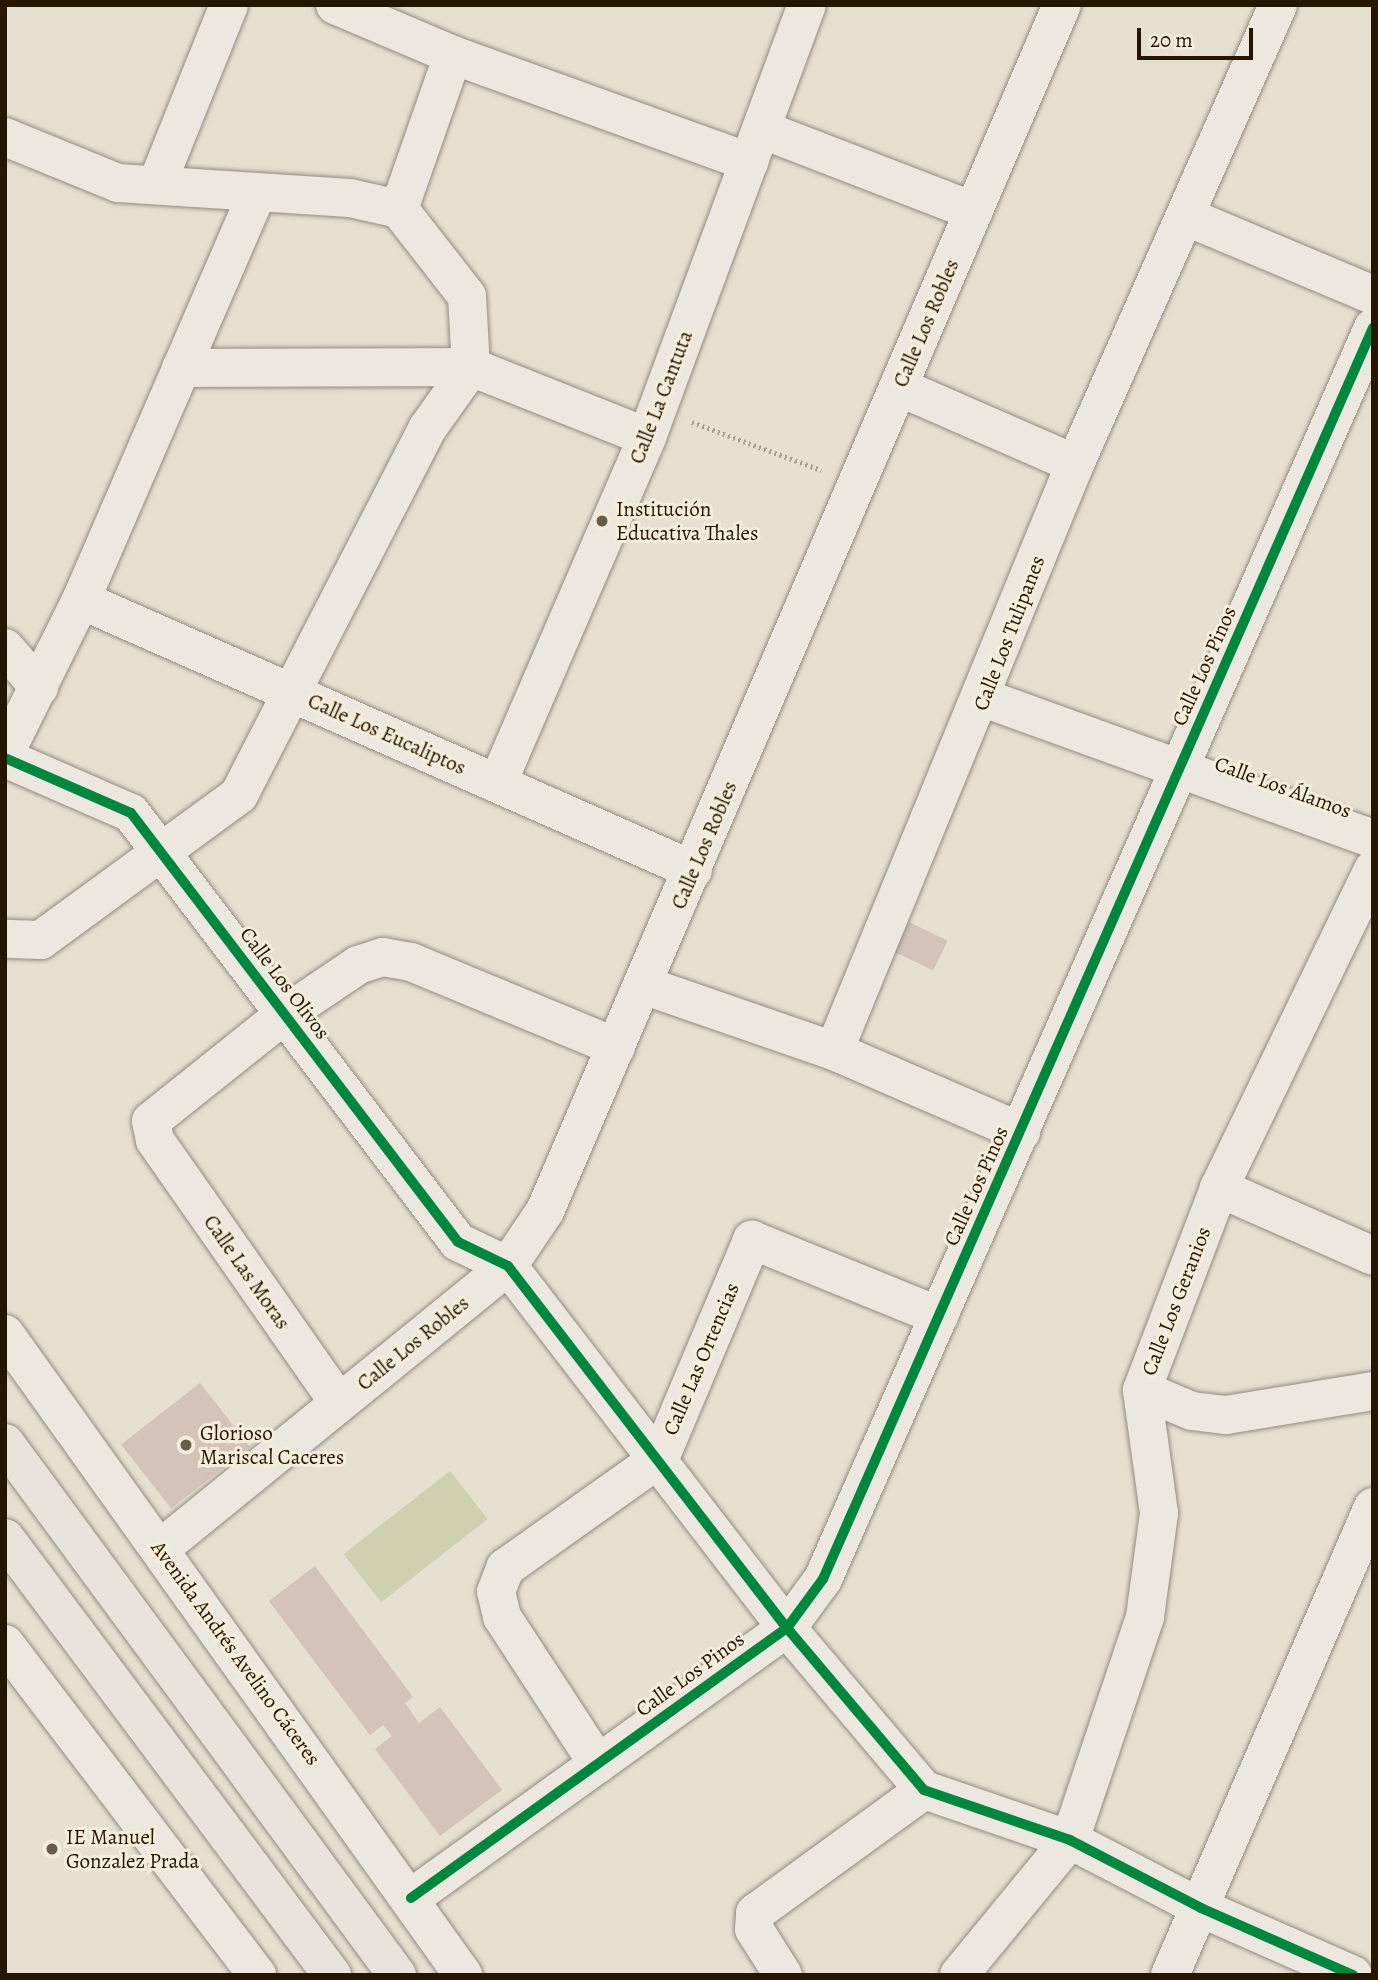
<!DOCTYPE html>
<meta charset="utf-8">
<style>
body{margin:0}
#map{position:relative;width:1378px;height:1980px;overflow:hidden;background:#e6e0d0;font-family:Alegreya,serif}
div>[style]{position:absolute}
.green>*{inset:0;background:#ced1af;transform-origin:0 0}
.building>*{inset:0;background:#d3c3b8;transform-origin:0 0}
.path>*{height:4.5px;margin-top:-2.25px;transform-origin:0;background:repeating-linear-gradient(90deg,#a49f97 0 2px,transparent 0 5.5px)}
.roads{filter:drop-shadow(0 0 2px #918c80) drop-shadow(0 0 2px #918c80)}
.minor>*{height:38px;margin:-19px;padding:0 19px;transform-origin:19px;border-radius:19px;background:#ece8e0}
.major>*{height:38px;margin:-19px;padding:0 19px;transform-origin:19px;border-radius:19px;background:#e9e4db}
.cycleway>*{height:10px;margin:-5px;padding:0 5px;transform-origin:5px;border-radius:5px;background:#00873e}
.dots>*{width:19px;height:19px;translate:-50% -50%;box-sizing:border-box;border:4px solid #f5eddb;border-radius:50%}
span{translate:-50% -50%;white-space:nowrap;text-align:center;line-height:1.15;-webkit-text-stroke:6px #f5eddb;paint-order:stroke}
.street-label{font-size:21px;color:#261600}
.poi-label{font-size:21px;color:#261600}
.left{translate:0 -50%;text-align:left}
.frame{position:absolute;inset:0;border:7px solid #261600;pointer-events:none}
.scale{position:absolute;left:1137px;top:28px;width:116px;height:32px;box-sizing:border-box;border:4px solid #261600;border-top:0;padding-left:9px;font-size:21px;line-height:24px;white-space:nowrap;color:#261600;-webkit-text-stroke:5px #f5eddb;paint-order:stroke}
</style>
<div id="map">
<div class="green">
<div style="left:450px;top:1471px;width:61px;height:135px;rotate:52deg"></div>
</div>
<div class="building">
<div style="left:909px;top:922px;width:43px;height:33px;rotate:26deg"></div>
<div style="left:200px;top:1383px;width:81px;height:100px;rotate:52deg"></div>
<div style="clip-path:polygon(315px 1566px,413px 1697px,405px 1703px,419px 1723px,440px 1707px,502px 1790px,440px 1836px,375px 1749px,392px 1736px,383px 1725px,370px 1735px,269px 1601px)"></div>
</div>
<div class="path">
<div style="left:692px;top:422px;width:138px;rotate:20.4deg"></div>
</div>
<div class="roads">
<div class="minor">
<div style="left:335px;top:5px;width:128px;rotate:23deg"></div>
<div style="left:453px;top:55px;width:163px;rotate:109.3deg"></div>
<div style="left:453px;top:55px;width:315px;rotate:19.9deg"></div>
<div style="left:761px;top:129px;width:228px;rotate:21.1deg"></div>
<div style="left:5px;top:137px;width:122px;rotate:22.2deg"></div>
<div style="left:118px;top:183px;width:232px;rotate:3.7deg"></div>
<div style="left:350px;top:198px;width:50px;rotate:12.7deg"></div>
<div style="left:399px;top:209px;width:110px;rotate:52deg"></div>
<div style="left:467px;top:296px;width:71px;rotate:86.8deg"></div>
<div style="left:471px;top:367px;width:76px;rotate:125.4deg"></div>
<div style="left:427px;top:429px;width:411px;rotate:117.2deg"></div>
<div style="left:239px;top:795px;width:245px;rotate:143.8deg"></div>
<div style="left:41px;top:940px;width:36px;rotate:-178deg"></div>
<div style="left:157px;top:184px;width:193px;rotate:-68.1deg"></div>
<div style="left:1185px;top:216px;width:204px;rotate:22.8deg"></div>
<div style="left:181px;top:368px;width:290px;rotate:-0.2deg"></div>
<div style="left:471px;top:367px;width:189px;rotate:21.7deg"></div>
<div style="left:899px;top:387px;width:192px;rotate:23.6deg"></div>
<div style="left:81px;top:600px;width:669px;rotate:23.81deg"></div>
<div style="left:5px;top:648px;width:52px;rotate:48.9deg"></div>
<div style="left:984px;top:698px;width:414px;rotate:19.9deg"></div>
<div style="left:5px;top:753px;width:171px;rotate:-63.6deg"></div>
<div style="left:81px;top:600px;width:443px;rotate:-66.6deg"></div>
<div style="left:5px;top:758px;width:137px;rotate:23.6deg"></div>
<div style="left:131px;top:813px;width:539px;rotate:52.68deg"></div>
<div style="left:458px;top:1242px;width:55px;rotate:25.6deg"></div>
<div style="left:508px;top:1266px;width:457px;rotate:52.4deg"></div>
<div style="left:787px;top:1628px;width:212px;rotate:49.8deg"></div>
<div style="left:924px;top:1790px;width:154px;rotate:18.9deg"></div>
<div style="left:1070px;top:1840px;width:148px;rotate:27.4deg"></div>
<div style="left:1201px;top:1908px;width:166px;rotate:23.8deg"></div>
<div style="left:498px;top:782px;width:376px;rotate:-66.6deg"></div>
<div style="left:647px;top:437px;width:461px;rotate:-69.7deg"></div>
<div style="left:643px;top:985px;width:202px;rotate:19.1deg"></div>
<div style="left:834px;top:1051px;width:204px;rotate:23.4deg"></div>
<div style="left:834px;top:1051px;width:635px;rotate:-67.68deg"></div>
<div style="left:1075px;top:464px;width:502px;rotate:-66.14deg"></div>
<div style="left:1219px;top:1188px;width:168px;rotate:23.8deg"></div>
<div style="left:5px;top:1334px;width:788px;rotate:54.45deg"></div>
<div style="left:1142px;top:1390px;width:54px;rotate:22.8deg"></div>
<div style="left:1192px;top:1411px;width:34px;rotate:7deg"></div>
<div style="left:1226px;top:1415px;width:149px;rotate:-9.3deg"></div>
<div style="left:339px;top:1403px;width:321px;rotate:-125deg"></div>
<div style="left:155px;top:1140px;width:19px;rotate:-102deg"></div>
<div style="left:151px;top:1121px;width:170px;rotate:-38.6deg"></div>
<div style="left:284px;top:1015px;width:89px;rotate:-34deg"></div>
<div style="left:358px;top:965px;width:26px;rotate:-18deg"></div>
<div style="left:383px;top:957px;width:28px;rotate:10deg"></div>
<div style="left:411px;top:962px;width:222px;rotate:22.5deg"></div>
<div style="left:161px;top:1548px;width:447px;rotate:-39.1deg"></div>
<div style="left:508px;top:1266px;width:66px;rotate:-56.1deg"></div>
<div style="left:545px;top:1211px;width:1312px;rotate:-66.8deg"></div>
<div style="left:5px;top:1644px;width:416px;rotate:52.7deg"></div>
<div style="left:598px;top:1764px;width:176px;rotate:-123.1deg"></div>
<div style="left:502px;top:1617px;width:26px;rotate:-103deg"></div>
<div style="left:496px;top:1592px;width:26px;rotate:-69deg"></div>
<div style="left:505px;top:1568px;width:190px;rotate:-35.4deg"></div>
<div style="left:660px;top:1458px;width:237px;rotate:-67.1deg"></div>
<div style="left:752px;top:1240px;width:202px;rotate:22.1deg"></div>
<div style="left:411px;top:1898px;width:463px;rotate:-35.7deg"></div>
<div style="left:787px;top:1628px;width:61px;rotate:-53.7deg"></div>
<div style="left:823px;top:1579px;width:1367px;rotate:-66.27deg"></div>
<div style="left:783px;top:1975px;width:54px;rotate:-122.2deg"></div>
<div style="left:754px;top:1929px;width:16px;rotate:-86deg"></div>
<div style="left:755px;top:1913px;width:209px;rotate:-36deg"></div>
<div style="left:959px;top:1975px;width:175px;rotate:-50.6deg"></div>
<div style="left:1070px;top:1840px;width:235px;rotate:-71.4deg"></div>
<div style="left:1145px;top:1617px;width:105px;rotate:-82.3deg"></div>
<div style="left:1159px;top:1513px;width:124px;rotate:-97.9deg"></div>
<div style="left:1142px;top:1390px;width:216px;rotate:-69.1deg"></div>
<div style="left:1219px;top:1188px;width:354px;rotate:-64.2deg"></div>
<div style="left:1170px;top:1975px;width:510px;rotate:-66.55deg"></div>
</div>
<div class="major">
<div style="left:5px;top:1443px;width:661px;rotate:53.62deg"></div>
<div style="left:5px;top:1538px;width:546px;rotate:53.19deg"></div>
</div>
</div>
<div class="cycleway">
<div style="left:5px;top:758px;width:137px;rotate:23.6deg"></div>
<div style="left:131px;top:813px;width:539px;rotate:52.68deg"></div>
<div style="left:458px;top:1242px;width:55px;rotate:25.6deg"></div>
<div style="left:508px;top:1266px;width:457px;rotate:52.4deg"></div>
<div style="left:787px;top:1628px;width:212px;rotate:49.8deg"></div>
<div style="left:924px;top:1790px;width:154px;rotate:18.9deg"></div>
<div style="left:1070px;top:1840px;width:148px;rotate:27.4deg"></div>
<div style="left:1201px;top:1908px;width:166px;rotate:23.8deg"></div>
<div style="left:411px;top:1898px;width:463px;rotate:-35.7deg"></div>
<div style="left:787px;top:1628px;width:61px;rotate:-53.7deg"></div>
<div style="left:823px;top:1579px;width:1367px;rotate:-66.27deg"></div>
</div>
<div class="dots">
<div style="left:602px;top:521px;background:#695d49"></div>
<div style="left:186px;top:1445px;background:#695d49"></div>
<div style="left:52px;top:1849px;background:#695d49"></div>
</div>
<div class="street-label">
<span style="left:926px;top:323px;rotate:-67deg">Calle Los Robles</span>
<span style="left:661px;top:397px;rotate:-69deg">Calle La Cantuta</span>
<span style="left:1009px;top:633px;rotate:-69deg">Calle Los Tulipanes</span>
<span style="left:1204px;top:666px;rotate:-66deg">Calle Los Pinos</span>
<span style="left:387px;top:734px;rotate:24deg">Calle Los Eucaliptos</span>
<span style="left:1283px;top:787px;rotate:20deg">Calle Los Álamos</span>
<span style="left:704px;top:845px;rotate:-67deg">Calle Los Robles</span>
<span style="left:285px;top:983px;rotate:53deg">Calle Los Olivos</span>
<span style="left:976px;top:1186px;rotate:-66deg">Calle Los Pinos</span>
<span style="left:247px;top:1272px;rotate:55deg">Calle Las Moras</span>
<span style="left:1176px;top:1301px;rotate:-69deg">Calle Los Geranios</span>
<span style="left:413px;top:1343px;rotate:-39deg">Calle Los Robles</span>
<span style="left:701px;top:1359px;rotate:-67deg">Calle Las Ortencias</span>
<span style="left:236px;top:1653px;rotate:54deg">Avenida Andrés Avelino Cáceres</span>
<span style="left:690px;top:1674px;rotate:-36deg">Calle Los Pinos</span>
</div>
<div class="poi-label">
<span class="left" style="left:616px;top:521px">Institución<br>Educativa Thales</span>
<span class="left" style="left:200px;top:1445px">Glorioso<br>Mariscal Caceres</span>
<span class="left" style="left:66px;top:1849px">IE Manuel<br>Gonzalez Prada</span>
</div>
<div class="frame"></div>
<div class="scale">20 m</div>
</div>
